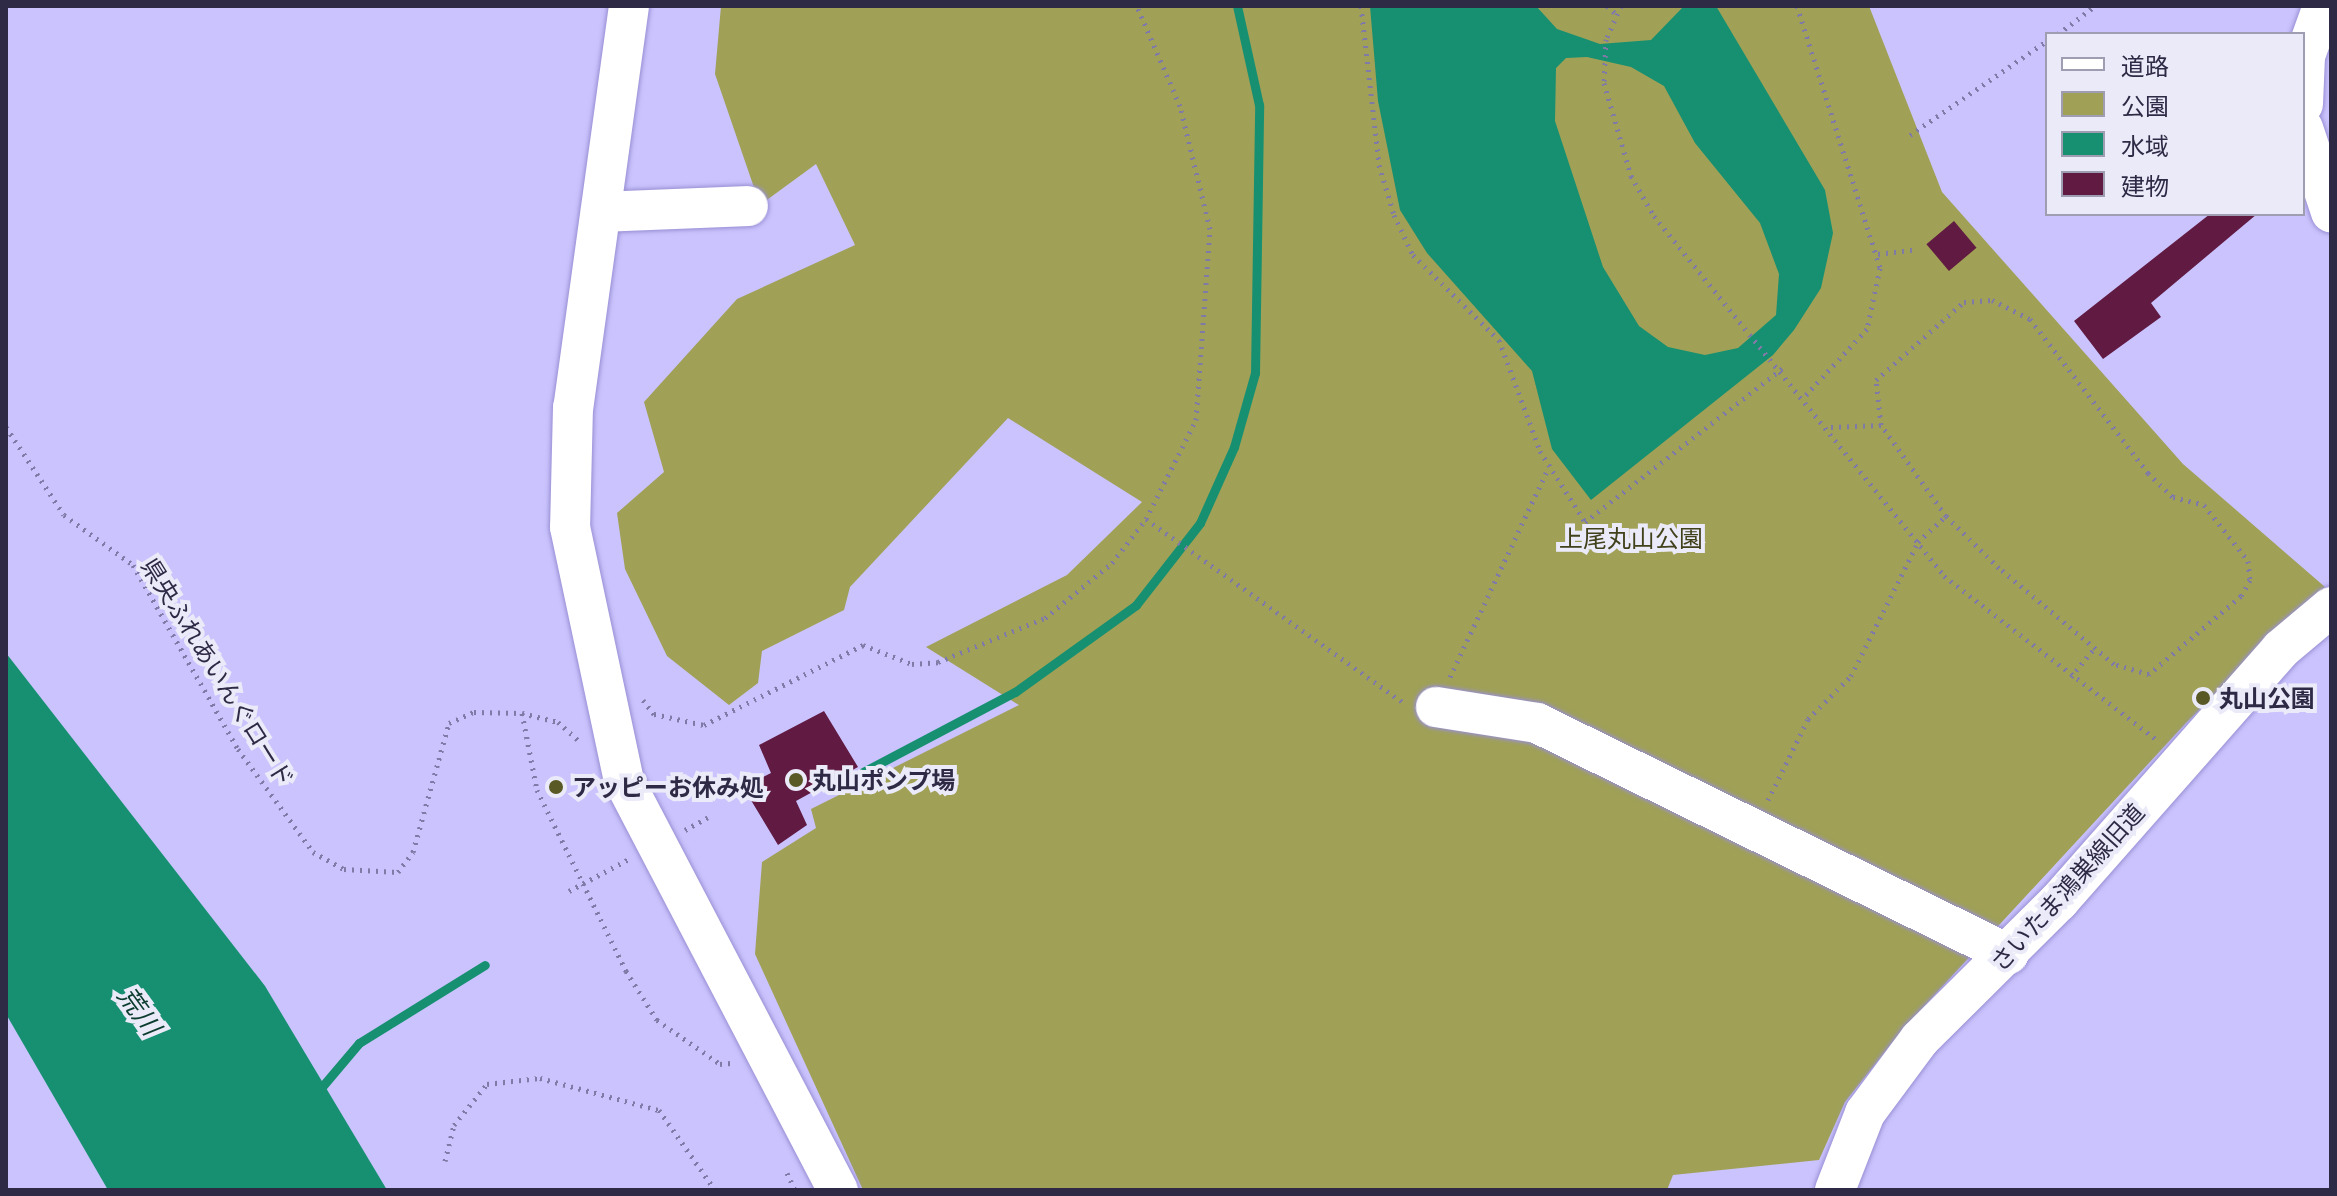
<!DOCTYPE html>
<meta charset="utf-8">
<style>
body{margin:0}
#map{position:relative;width:2337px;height:1196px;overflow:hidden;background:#cac3fd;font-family:"Golos Text","Noto Sans JP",sans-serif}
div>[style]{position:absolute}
.green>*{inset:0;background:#a0a156}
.water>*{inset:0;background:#169071}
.stream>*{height:9px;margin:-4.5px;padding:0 4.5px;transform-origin:4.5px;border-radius:4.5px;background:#169071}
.building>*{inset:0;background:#611a42;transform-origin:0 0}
.path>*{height:5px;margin-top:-2.5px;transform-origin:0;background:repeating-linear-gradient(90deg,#807aa6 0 2px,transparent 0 8px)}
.roads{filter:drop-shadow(0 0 2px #988fd4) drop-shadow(0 0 2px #988fd4)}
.minor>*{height:40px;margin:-20px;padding:0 20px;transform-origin:20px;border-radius:20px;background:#fff}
.dots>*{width:22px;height:22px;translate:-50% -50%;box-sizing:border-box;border:4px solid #ebeaf9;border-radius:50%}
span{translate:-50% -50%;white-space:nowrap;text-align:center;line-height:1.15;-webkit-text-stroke:8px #ebeaf9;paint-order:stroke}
.park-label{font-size:24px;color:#41411c}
.street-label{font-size:24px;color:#2e2a46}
.poi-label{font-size:24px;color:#2e2a46;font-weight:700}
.left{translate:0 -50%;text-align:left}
.water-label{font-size:26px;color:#0b3c2e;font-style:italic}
.frame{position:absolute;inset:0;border:8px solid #2e2a46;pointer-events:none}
.legend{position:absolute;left:2045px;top:32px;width:260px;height:184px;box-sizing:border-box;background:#ebeaf9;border:2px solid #9f9db1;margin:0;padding:10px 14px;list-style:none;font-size:24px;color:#2e2a46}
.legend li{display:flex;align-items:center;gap:16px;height:40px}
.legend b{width:40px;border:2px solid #9f9db1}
</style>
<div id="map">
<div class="green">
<div style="clip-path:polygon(721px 6px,1869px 6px,1942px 192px,2183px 464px,2325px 587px,2186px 723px,1903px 1029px,1845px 1102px,1819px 1160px,1673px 1175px,1667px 1190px,863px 1190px,755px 954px,762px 862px,816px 828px,811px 809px,1019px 705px,926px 647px,1067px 575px,1142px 502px,1008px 418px,850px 587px,844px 610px,762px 651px,758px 683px,729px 705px,667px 656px,625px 569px,617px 513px,664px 472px,644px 402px,737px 299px,855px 245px,816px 164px,760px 205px,715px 74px)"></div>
</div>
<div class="water">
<div style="clip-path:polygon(evenodd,1370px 6px,1536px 6px,1557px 29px,1600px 44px,1651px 40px,1683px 7px,1716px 6px,1825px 190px,1833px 233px,1821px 288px,1794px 330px,1773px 355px,1591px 500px,1552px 449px,1532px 371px,1427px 253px,1400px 210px,1378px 101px,1370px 6px,1587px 57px,1631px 67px,1664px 86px,1695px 143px,1760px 223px,1779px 274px,1776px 315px,1738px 348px,1705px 355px,1668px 347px,1639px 326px,1603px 267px,1555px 121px,1556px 68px,1566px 58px,1587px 57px)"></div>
<div style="clip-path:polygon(6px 653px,265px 986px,387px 1190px,108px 1190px,6px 1014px)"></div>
</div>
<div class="stream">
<div style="left:863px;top:772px;width:172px;rotate:-27.8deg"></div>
<div style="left:1015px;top:692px;width:149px;rotate:-35.7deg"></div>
<div style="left:1136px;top:605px;width:104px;rotate:-52deg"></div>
<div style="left:1200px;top:523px;width:83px;rotate:-65.9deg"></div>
<div style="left:1234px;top:447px;width:77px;rotate:-74.2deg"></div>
<div style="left:1255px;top:373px;width:268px;rotate:-89.1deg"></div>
<div style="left:1259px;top:105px;width:101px;rotate:-102.5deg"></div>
<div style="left:315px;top:1095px;width:68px;rotate:-49.8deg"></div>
<div style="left:359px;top:1043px;width:148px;rotate:-31.8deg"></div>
</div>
<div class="building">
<div style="clip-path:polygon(2210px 214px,2257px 214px,2151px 303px,2161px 317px,2103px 359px,2074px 321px)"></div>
<div style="left:1954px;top:221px;width:35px;height:36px;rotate:50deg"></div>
<div style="clip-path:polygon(824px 711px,858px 767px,796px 801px,807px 825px,778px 845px,743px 787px,771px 773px,759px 745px)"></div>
</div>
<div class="path">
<div style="left:1361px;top:6px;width:160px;rotate:83.5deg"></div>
<div style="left:1379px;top:165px;width:52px;rotate:73.3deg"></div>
<div style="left:1394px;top:215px;width:44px;rotate:64.6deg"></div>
<div style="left:1413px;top:255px;width:121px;rotate:44.7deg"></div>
<div style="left:1499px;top:340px;width:118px;rotate:69.7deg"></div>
<div style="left:1540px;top:451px;width:84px;rotate:57.6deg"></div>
<div style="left:1585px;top:522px;width:251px;rotate:-37.9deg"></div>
<div style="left:1607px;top:6px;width:13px;rotate:42deg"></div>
<div style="left:1621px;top:6px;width:36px;rotate:114deg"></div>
<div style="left:1606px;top:39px;width:44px;rotate:92.6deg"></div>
<div style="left:1604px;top:83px;width:97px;rotate:73.8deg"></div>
<div style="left:1631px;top:176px;width:46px;rotate:60.1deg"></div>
<div style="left:1654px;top:216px;width:462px;rotate:51.1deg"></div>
<div style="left:1944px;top:576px;width:269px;rotate:37.6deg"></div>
<div style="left:1797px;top:6px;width:275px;rotate:72.4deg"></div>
<div style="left:1880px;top:268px;width:62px;rotate:102deg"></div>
<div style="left:1867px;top:329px;width:91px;rotate:132.8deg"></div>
<div style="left:2058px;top:34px;width:46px;rotate:-37.1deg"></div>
<div style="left:1910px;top:135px;width:166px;rotate:-34.5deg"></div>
<div style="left:1878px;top:254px;width:35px;rotate:-7deg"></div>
<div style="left:1992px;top:300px;width:42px;rotate:26.6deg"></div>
<div style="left:2030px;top:319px;width:194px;rotate:52.5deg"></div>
<div style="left:2148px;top:473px;width:35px;rotate:44deg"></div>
<div style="left:2173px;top:497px;width:32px;rotate:14deg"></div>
<div style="left:2204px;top:505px;width:71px;rotate:51.8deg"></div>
<div style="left:2248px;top:561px;width:19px;rotate:84deg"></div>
<div style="left:2250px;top:580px;width:18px;rotate:119deg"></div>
<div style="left:2241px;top:596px;width:121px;rotate:139.7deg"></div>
<div style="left:2149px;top:674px;width:36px;rotate:-164deg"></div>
<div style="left:2114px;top:664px;width:150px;rotate:-140.1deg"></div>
<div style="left:1999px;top:568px;width:74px;rotate:-135.5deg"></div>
<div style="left:1946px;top:516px;width:112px;rotate:-125.5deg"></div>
<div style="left:1881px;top:425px;width:45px;rotate:-96.3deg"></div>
<div style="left:1876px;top:380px;width:118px;rotate:-41.6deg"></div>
<div style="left:1964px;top:302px;width:28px;rotate:-4deg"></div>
<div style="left:6px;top:427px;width:105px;rotate:56.6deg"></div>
<div style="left:64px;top:515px;width:85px;rotate:35.9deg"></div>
<div style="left:133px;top:565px;width:212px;rotate:60.3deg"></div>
<div style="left:238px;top:749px;width:127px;rotate:53.9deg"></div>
<div style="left:313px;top:852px;width:35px;rotate:29deg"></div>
<div style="left:344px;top:869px;width:54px;rotate:3.2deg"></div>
<div style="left:398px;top:872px;width:25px;rotate:-53deg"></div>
<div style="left:413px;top:852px;width:134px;rotate:-74.4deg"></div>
<div style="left:449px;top:723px;width:27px;rotate:-24deg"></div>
<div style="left:474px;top:712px;width:48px;rotate:1.2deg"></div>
<div style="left:522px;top:713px;width:37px;rotate:14deg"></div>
<div style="left:558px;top:722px;width:28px;rotate:42deg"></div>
<div style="left:1831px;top:427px;width:50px;rotate:-2.3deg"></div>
<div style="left:1146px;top:519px;width:315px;rotate:35.5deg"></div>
<div style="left:1450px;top:677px;width:230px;rotate:-64.8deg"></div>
<div style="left:2071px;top:677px;width:38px;rotate:-51deg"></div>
<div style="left:643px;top:700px;width:18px;rotate:52deg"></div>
<div style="left:654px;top:714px;width:51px;rotate:12.4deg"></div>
<div style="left:704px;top:725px;width:178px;rotate:-26.7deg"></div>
<div style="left:863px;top:645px;width:53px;rotate:21.2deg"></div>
<div style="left:912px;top:664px;width:26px;rotate:-4deg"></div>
<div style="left:938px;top:662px;width:116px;rotate:-22.4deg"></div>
<div style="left:1045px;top:618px;width:87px;rotate:-39.4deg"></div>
<div style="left:1112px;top:563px;width:56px;rotate:-52.3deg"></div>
<div style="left:1146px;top:519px;width:111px;rotate:-63.2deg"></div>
<div style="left:1196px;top:420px;width:192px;rotate:-85.8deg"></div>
<div style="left:1210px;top:229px;width:127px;rotate:-103.7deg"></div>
<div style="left:1180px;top:106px;width:109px;rotate:-113.3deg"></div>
<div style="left:522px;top:713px;width:78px;rotate:79deg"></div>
<div style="left:537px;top:790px;width:202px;rotate:63.8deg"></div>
<div style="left:626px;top:971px;width:58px;rotate:57.7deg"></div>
<div style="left:657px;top:1020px;width:77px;rotate:34.9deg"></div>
<div style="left:720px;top:1064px;width:11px;rotate:-5deg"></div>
<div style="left:1768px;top:800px;width:90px;rotate:-63.7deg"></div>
<div style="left:1808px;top:719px;width:61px;rotate:-45deg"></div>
<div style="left:1851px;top:676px;width:150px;rotate:-63.4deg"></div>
<div style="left:1918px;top:542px;width:38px;rotate:-43deg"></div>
<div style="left:685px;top:830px;width:26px;rotate:-29deg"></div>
<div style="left:569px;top:891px;width:68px;rotate:-28.1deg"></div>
<div style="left:445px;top:1161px;width:37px;rotate:-76deg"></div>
<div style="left:454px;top:1125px;width:53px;rotate:-51.2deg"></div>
<div style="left:487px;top:1084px;width:53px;rotate:-6.5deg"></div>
<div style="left:540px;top:1078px;width:123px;rotate:15.1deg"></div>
<div style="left:659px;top:1110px;width:98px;rotate:55deg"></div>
<div style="left:787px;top:1173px;width:19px;rotate:65deg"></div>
</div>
<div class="roads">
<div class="minor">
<div style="left:629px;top:6px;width:405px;rotate:97.9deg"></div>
<div style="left:573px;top:407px;width:120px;rotate:91.4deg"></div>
<div style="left:570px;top:527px;width:260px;rotate:78deg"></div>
<div style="left:624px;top:781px;width:462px;rotate:62.4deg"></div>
<div style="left:2303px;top:104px;width:48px;rotate:-87.6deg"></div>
<div style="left:2305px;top:56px;width:53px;rotate:-70.2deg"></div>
<div style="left:2303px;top:128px;width:89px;rotate:71.6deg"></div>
<div style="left:601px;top:212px;width:147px;rotate:-2.3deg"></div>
<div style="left:1436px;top:707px;width:102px;rotate:9deg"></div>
<div style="left:1537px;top:723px;width:525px;rotate:26.13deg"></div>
<div style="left:1835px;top:1190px;width:83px;rotate:-68.7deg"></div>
<div style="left:1865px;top:1113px;width:92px;rotate:-53.4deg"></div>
<div style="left:1920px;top:1039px;width:196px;rotate:-44.8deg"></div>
<div style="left:2059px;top:901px;width:336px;rotate:-48.6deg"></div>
<div style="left:2281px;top:649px;width:65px;rotate:-40deg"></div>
</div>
</div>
<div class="dots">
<div style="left:2203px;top:698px;background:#595926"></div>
<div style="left:796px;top:780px;background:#595926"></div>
<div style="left:556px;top:787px;background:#595926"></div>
</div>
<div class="park-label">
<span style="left:1631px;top:538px">上尾丸山公園</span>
</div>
<div class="street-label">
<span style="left:218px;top:672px;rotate:58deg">県央ふれあいんぐロード</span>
<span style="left:2067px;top:887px;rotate:-48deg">さいたま鴻巣線旧道</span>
</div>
<div class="poi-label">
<span class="left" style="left:2219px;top:698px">丸山公園</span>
<span class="left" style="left:812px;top:780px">丸山ポンプ場</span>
<span class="left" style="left:572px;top:787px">アッピーお休み処</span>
</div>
<div class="water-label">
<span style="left:139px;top:1011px;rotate:54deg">荒川</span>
</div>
<div class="frame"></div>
<ul class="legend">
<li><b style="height:10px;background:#fff"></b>道路</li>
<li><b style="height:22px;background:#a0a156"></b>公園</li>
<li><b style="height:22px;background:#169071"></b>水域</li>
<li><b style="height:22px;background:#611a42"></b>建物</li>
</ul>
</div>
